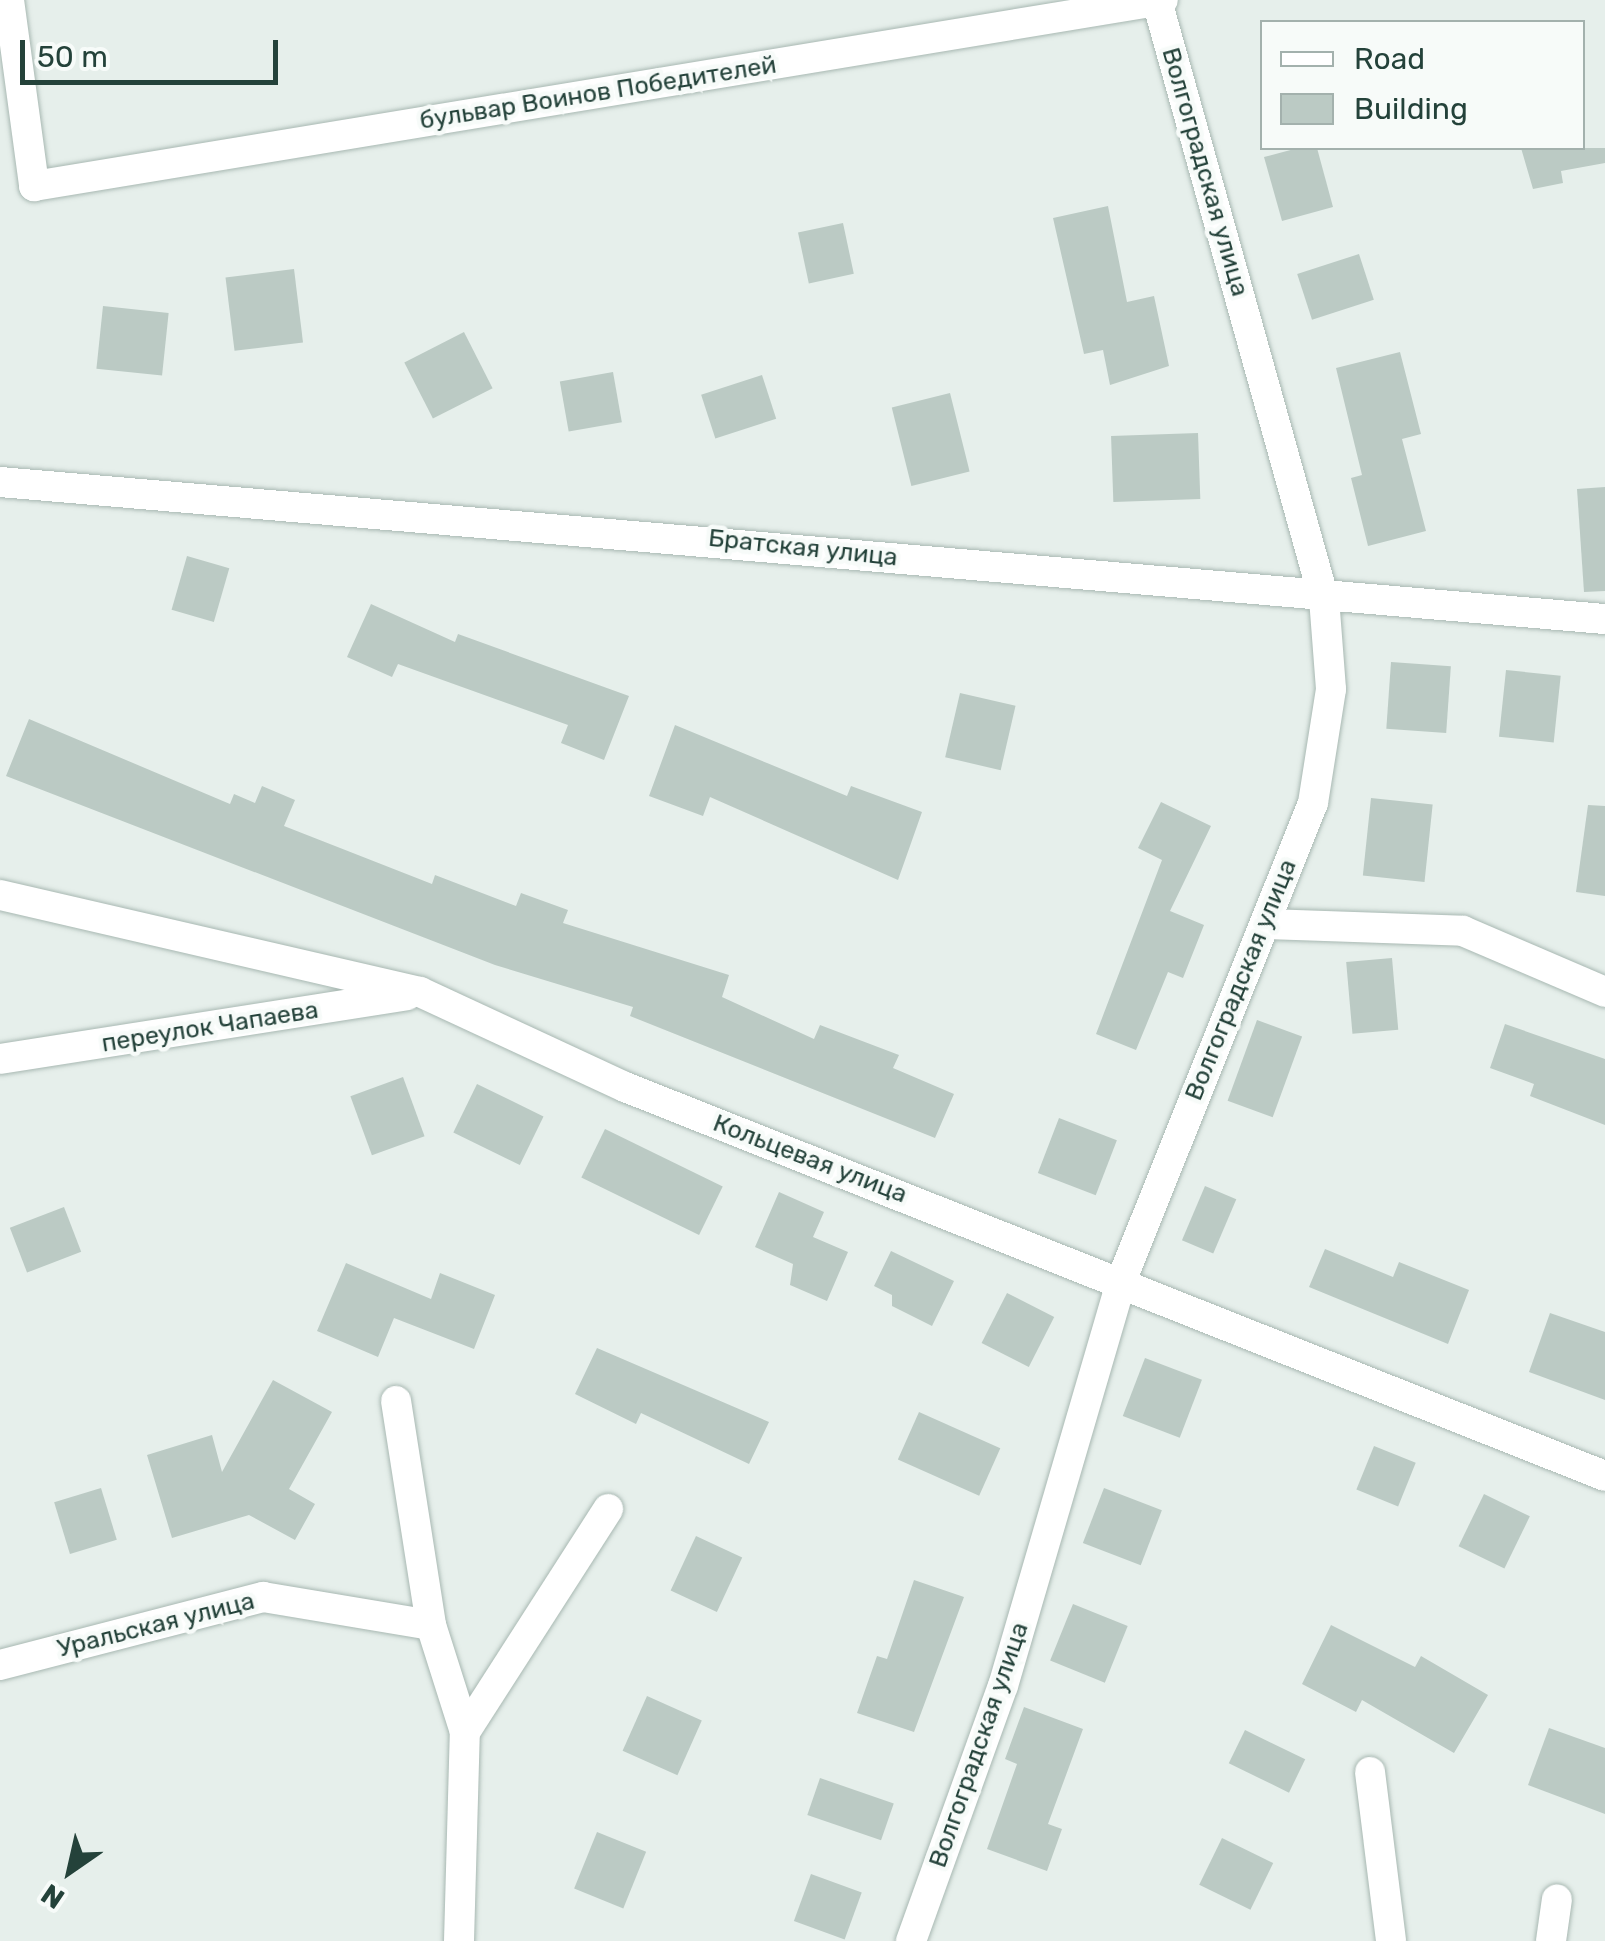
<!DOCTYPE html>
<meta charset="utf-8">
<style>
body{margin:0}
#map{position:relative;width:1605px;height:1941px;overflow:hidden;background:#e6efeb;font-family:Rubik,sans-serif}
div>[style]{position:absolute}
.building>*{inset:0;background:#bbcac4;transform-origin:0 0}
.roads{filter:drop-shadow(0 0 2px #a8b8b2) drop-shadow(0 0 2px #a8b8b2)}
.street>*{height:30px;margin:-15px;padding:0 15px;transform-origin:15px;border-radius:15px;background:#fff}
.secondary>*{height:30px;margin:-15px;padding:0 15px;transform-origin:15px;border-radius:15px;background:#fff}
span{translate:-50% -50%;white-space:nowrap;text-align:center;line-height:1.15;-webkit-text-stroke:9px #f7fbf9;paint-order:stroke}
.street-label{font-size:25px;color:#24423a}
.legend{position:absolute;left:1260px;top:20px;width:325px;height:130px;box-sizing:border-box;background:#f7fbf9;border:2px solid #a3b1ad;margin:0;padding:12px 18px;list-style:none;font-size:30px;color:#24423a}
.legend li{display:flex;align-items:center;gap:20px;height:50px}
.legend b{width:50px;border:2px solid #a3b1ad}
.north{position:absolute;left:20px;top:1821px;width:100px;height:100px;-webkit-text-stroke:8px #f7fbf9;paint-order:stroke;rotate:214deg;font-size:28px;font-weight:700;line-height:40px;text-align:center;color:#24423a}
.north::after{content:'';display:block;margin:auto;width:35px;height:45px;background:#24423a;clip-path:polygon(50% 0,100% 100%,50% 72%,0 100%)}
.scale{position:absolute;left:20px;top:40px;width:258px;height:45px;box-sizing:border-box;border:5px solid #24423a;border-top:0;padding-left:12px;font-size:30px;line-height:35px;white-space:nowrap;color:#24423a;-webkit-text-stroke:8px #f7fbf9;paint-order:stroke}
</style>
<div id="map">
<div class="building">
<div style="clip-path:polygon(1298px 148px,1317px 148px,1333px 207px,1282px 221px,1264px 157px)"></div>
<div style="clip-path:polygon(1521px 148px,1605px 148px,1605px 163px,1561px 171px,1563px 183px,1533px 189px)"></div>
<div style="clip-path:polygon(1108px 206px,1127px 302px,1154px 296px,1169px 366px,1110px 385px,1103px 350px,1084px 354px,1053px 218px)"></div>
<div style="left:843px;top:223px;width:52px;height:46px;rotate:78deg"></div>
<div style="left:1359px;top:254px;width:48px;height:65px;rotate:72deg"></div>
<div style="left:294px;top:269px;width:74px;height:69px;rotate:83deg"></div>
<div style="left:103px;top:306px;width:66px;height:63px;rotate:6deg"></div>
<div style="left:464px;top:332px;width:63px;height:67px;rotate:63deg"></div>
<div style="clip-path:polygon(1400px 352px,1421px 434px,1402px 439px,1426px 531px,1368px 546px,1351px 478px,1362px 475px,1336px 368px)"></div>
<div style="left:613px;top:372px;width:51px;height:54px;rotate:80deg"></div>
<div style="left:762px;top:375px;width:46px;height:64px;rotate:72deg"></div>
<div style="left:950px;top:393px;width:81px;height:60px;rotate:76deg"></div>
<div style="left:1198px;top:433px;width:66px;height:87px;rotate:88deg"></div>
<div style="clip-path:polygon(1605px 487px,1605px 591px,1584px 592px,1577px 489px)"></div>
<div style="left:187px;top:556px;width:44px;height:56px;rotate:16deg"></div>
<div style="clip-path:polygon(371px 604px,455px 642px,458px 634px,629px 696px,604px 760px,561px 743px,568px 725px,398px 664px,392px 677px,347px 657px)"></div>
<div style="left:1391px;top:662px;width:60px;height:67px;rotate:4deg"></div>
<div style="left:1506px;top:670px;width:55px;height:67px;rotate:6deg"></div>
<div style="left:960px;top:693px;width:57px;height:66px;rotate:13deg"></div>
<div style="clip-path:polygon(29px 719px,230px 804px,234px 794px,255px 803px,262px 786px,295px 800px,284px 826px,432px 884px,435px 875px,516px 906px,521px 893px,568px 910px,563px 923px,729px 975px,722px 997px,814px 1039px,820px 1025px,899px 1055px,893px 1068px,954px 1094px,935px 1138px,630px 1016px,633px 1007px,495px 965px,6px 776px)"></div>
<div style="clip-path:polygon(675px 725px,847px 796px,851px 786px,922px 812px,898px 880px,710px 797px,703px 816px,649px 796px)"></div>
<div style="left:1371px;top:798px;width:62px;height:78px;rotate:6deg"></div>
<div style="clip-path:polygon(1161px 802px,1211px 826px,1170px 911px,1204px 925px,1183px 978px,1168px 972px,1136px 1050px,1096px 1034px,1162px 860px,1138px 848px)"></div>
<div style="clip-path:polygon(1588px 805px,1605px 806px,1605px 896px,1576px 892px)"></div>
<div style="left:1392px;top:958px;width:72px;height:46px;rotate:85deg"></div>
<div style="left:1257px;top:1020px;width:48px;height:86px;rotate:20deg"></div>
<div style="clip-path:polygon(1505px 1024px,1605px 1059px,1605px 1125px,1530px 1096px,1534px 1084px,1490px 1068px)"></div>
<div style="left:403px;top:1077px;width:63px;height:56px;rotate:70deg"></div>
<div style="left:477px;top:1084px;width:74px;height:54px;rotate:26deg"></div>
<div style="left:1059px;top:1118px;width:62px;height:59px;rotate:21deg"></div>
<div style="left:605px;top:1129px;width:131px;height:54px;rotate:26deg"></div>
<div style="left:1205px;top:1186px;width:34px;height:59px;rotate:23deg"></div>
<div style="clip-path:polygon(779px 1192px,824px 1212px,813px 1237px,848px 1252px,827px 1301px,790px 1285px,793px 1264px,755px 1247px)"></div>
<div style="left:64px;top:1207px;width:48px;height:58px;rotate:69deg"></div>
<div style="clip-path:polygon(1325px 1249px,1393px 1277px,1399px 1262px,1469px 1290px,1448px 1344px,1309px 1287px)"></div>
<div style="clip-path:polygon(891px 1251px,954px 1281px,932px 1326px,892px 1306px,892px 1295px,874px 1286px)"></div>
<div style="clip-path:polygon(346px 1263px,431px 1299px,440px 1273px,495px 1295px,474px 1349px,394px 1318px,378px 1357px,317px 1331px)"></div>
<div style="left:1007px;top:1293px;width:53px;height:56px;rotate:27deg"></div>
<div style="clip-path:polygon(1550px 1313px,1605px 1332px,1605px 1400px,1529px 1372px)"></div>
<div style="clip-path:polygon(597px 1348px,769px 1422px,749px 1464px,641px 1413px,636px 1424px,575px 1394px)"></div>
<div style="left:1145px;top:1358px;width:61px;height:62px;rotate:21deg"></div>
<div style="clip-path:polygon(273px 1380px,332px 1412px,289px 1489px,315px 1504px,295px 1540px,249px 1515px,172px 1538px,147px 1455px,212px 1435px,222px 1472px)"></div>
<div style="left:919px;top:1412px;width:89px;height:52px;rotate:24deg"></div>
<div style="left:1374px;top:1446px;width:45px;height:47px;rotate:22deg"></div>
<div style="left:101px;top:1488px;width:54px;height:49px;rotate:73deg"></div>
<div style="left:1104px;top:1488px;width:62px;height:59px;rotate:21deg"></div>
<div style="left:1484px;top:1494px;width:51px;height:58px;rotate:26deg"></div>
<div style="left:696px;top:1536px;width:51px;height:60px;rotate:25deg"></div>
<div style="clip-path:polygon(914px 1580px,964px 1597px,914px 1732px,857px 1713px,877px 1656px,887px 1659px)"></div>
<div style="left:1073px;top:1604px;width:59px;height:61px;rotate:22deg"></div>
<div style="clip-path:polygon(1331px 1625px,1415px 1667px,1421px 1656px,1488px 1695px,1454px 1753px,1362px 1700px,1356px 1712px,1302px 1684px)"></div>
<div style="left:647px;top:1696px;width:60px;height:60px;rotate:24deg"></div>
<div style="clip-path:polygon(1024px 1707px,1083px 1729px,1048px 1824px,1062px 1829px,1047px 1871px,987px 1849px,1017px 1764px,1005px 1759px)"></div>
<div style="clip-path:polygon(1549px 1728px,1605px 1748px,1605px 1814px,1528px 1785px)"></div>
<div style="left:1245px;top:1730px;width:67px;height:37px;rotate:26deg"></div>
<div style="left:820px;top:1778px;width:78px;height:39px;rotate:19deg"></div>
<div style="left:597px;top:1832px;width:53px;height:61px;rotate:22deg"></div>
<div style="left:1222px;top:1838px;width:57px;height:52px;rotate:26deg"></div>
<div style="left:811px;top:1874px;width:54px;height:50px;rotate:20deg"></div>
</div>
<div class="roads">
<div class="street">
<div style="left:9px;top:0;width:188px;rotate:82.3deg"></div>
<div style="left:34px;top:186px;width:1144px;rotate:-9.36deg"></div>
<div style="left:0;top:895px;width:431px;rotate:13deg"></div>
<div style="left:420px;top:992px;width:226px;rotate:24.9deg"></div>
<div style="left:625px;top:1087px;width:1054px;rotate:21.65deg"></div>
<div style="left:1267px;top:924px;width:196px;rotate:2deg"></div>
<div style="left:1463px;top:931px;width:155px;rotate:23.2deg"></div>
<div style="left:0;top:1059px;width:412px;rotate:-8.9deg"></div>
<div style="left:396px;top:1401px;width:227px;rotate:81.1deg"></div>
<div style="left:431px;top:1625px;width:112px;rotate:72.4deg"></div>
<div style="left:0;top:1665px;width:272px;rotate:-14.5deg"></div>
<div style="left:263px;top:1597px;width:170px;rotate:9.5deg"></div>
<div style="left:1370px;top:1772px;width:170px;rotate:82.9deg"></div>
<div style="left:459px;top:1941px;width:209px;rotate:-88.4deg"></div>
<div style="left:465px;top:1732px;width:265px;rotate:-57.3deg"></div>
<div style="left:911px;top:1941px;width:271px;rotate:-70.2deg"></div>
<div style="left:1003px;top:1686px;width:424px;rotate:-73.7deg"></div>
<div style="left:1122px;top:1279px;width:513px;rotate:-68.14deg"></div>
<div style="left:1313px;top:803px;width:115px;rotate:-81deg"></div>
<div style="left:1331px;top:689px;width:90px;rotate:-94.4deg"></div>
<div style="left:1324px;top:599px;width:621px;rotate:-105.6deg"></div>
<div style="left:1551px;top:1941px;width:42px;rotate:-81.9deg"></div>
</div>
<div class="secondary">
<div style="left:0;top:482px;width:1611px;rotate:4.88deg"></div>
</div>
</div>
<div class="street-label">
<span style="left:598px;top:93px;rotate:-9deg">бульвар Воинов Победителей</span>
<span style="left:1205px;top:172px;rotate:74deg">Волгоградская улица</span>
<span style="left:803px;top:548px;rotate:6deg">Братская улица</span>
<span style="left:1241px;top:980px;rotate:-68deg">Волгоградская улица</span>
<span style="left:210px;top:1027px;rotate:-9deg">переулок Чапаева</span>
<span style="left:810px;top:1159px;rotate:21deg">Кольцевая улица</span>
<span style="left:156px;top:1625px;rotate:-14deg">Уральская улица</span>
<span style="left:979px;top:1745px;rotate:-71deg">Волгоградская улица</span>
</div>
<ul class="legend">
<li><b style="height:12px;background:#fff"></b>Road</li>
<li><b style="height:28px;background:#bbcac4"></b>Building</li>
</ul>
<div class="north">N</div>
<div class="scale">50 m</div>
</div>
